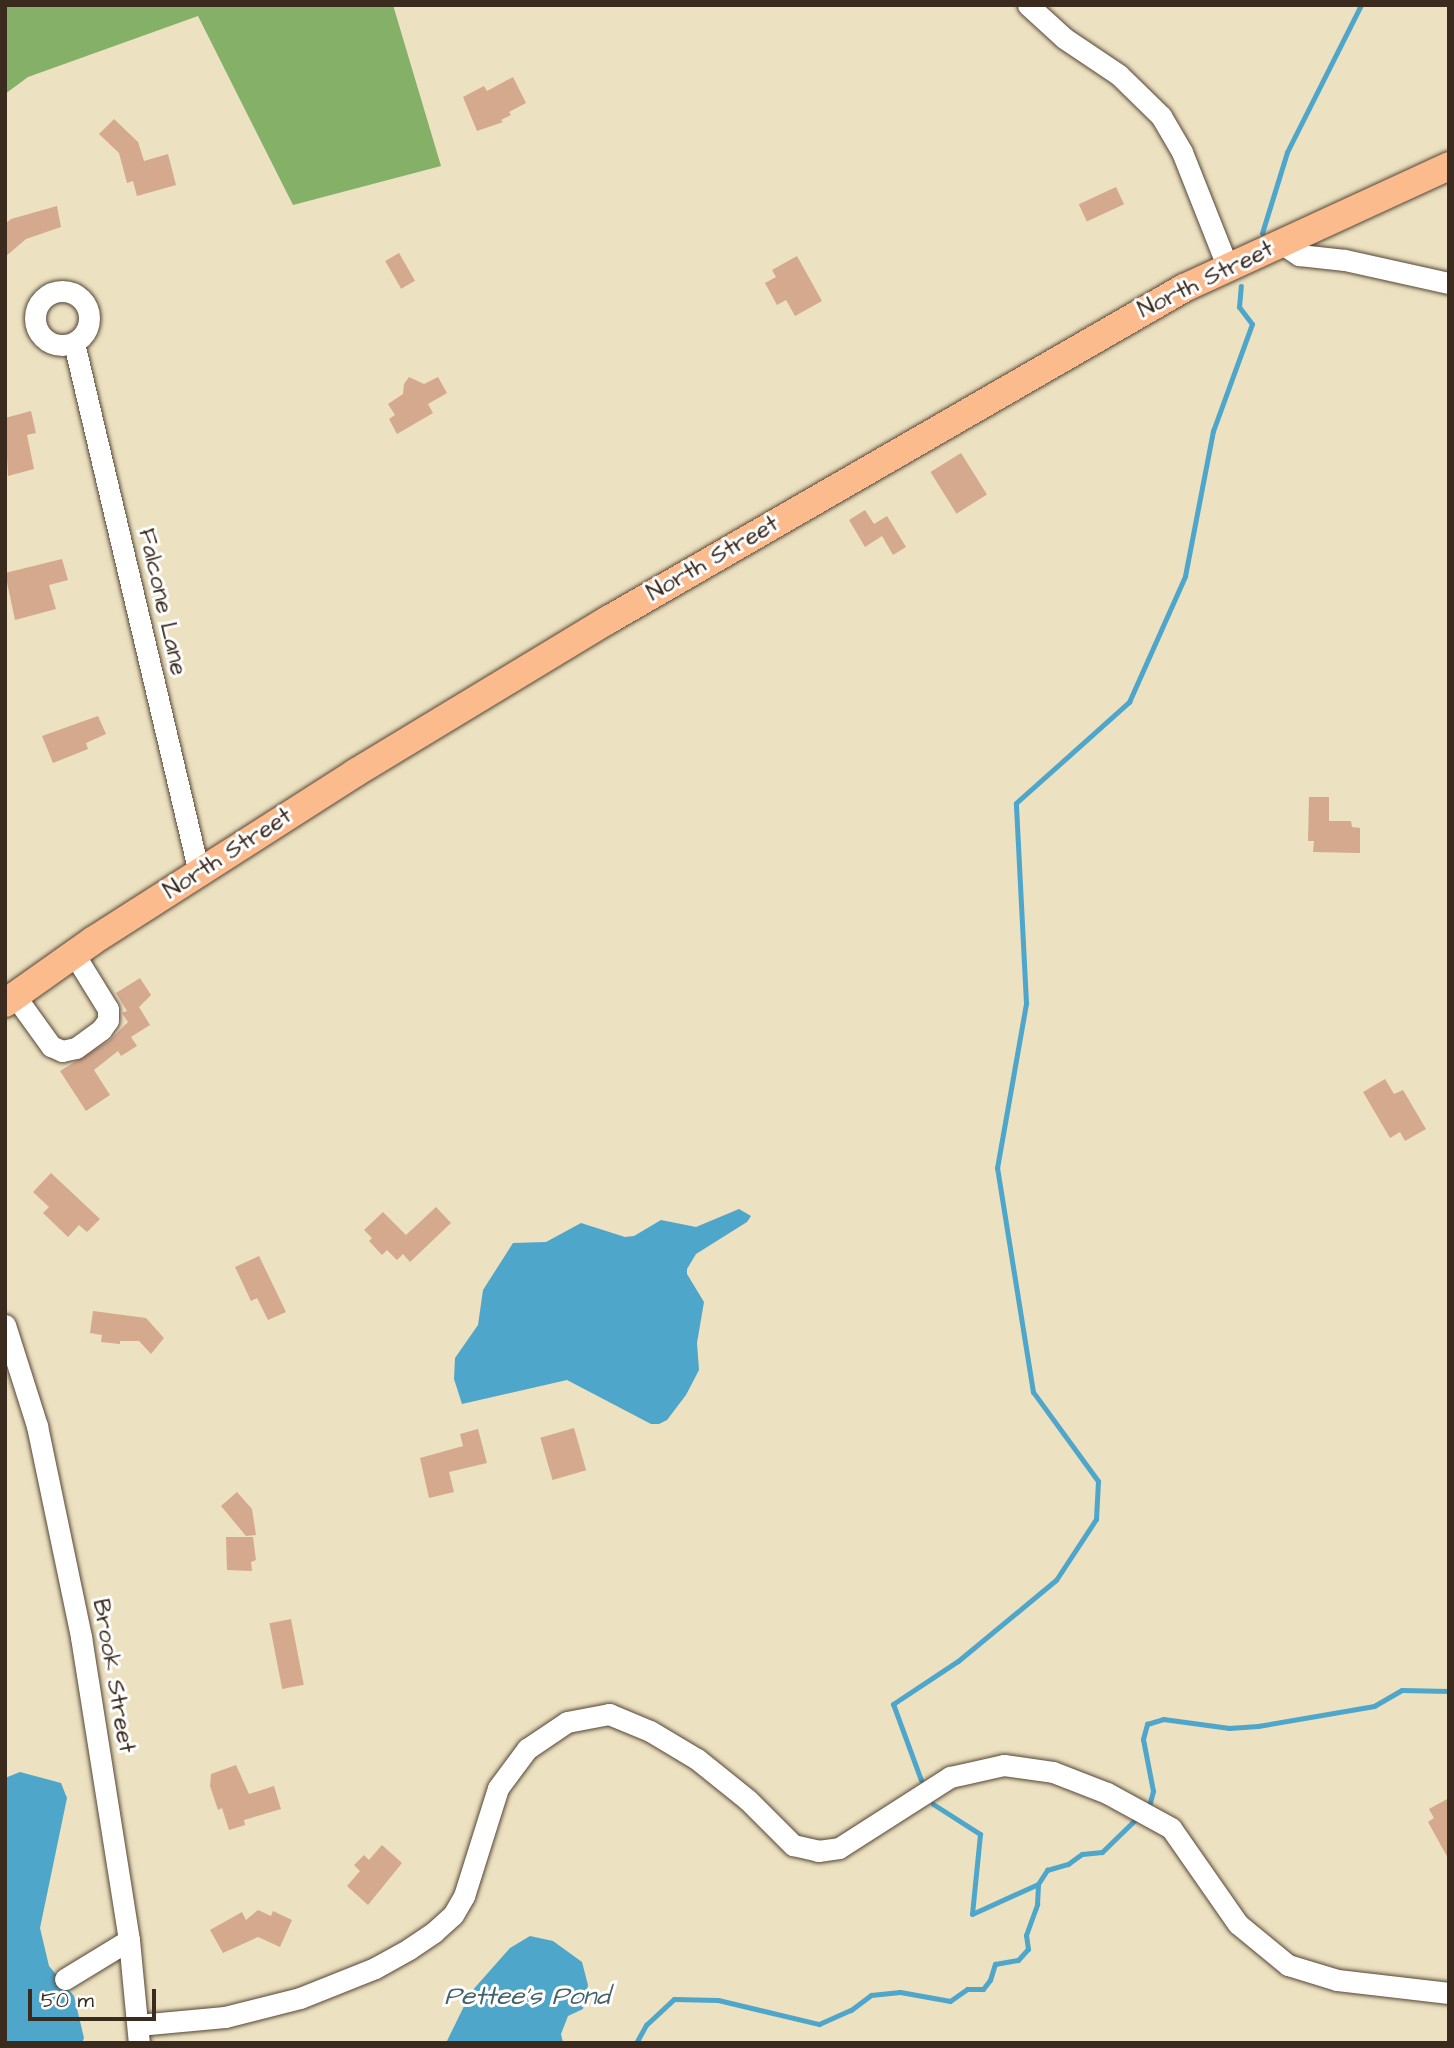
<!DOCTYPE html>
<style>
body{margin:0}
#map{position:relative;width:1454px;height:2048px;overflow:hidden;background:#ece1c0;font-family:"Architects Daughter",sans-serif}
div>[style]{position:absolute}
.forest>*{inset:0;background:#84b068}
.water>*{inset:0;background:#4ea6cb}
.stream>*{height:5px;margin:-2.5px;padding:0 2.5px;transform-origin:2.5px;border-radius:2.5px;background:#4ea6cb}
.building>*{inset:0;background:#d5a98e;transform-origin:0 0}
.roads{filter:drop-shadow(0 0 2px #564536) drop-shadow(0 0 2px #564536)}
.minor>*{height:21px;margin:-10.5px;padding:0 10.5px;transform-origin:10.5px;border-radius:10.5px;background:#fff}
.minor>.ring{margin:-10.5px;padding:0;box-sizing:content-box;background:none;border:21px solid #fff;border-radius:50%}
.major>*{height:28px;margin:-14px;padding:0 14px;transform-origin:14px;border-radius:14px;background:#fbbb8c}
span{translate:-50% -50%;white-space:nowrap;text-align:center;line-height:1.15;-webkit-text-stroke:6px #fff;paint-order:stroke}
.street-label{font-size:24px;color:#3b2a1e}
.water-label{font-size:26px;color:#44626c;font-style:italic}
.frame{position:absolute;inset:0;border:7px solid #3b2a1e;pointer-events:none}
.scale{position:absolute;left:28px;top:1989px;width:128px;height:32px;box-sizing:border-box;border:4px solid #3b2a1e;border-top:0;padding-left:9px;font-size:21px;line-height:24px;white-space:nowrap;color:#3b2a1e;-webkit-text-stroke:5px #fff;paint-order:stroke}
</style>
<div id="map">
<div class="forest">
<div style="clip-path:polygon(5px 5px,393px 5px,441px 166px,293px 205px,198px 16px,28px 77px,5px 94px)"></div>
</div>
<div class="water">
<div style="clip-path:polygon(739px 1209px,751px 1216px,747px 1222px,696px 1254px,687px 1269px,687px 1274px,704px 1302px,697px 1343px,699px 1370px,686px 1395px,667px 1420px,659px 1424px,651px 1424px,567px 1380px,462px 1404px,454px 1379px,455px 1358px,478px 1325px,483px 1290px,513px 1243px,546px 1242px,581px 1223px,625px 1237px,634px 1236px,661px 1220px,696px 1227px)"></div>
<div style="clip-path:polygon(20px 1772px,61px 1783px,67px 1798px,40px 1928px,49px 1966px,74px 1996px,84px 2038px,82px 2043px,5px 2043px,5px 1778px)"></div>
<div style="clip-path:polygon(530px 1936px,553px 1941px,582px 1962px,588px 1985px,583px 2009px,568px 2016px,561px 2034px,563px 2043px,446px 2043px,471px 1992px,510px 1948px)"></div>
</div>
<div class="stream">
<div style="left:1262px;top:233px;width:85px;rotate:-72.8deg"></div>
<div style="left:1287px;top:152px;width:165px;rotate:-63.3deg"></div>
<div style="left:921px;top:1780px;width:81px;rotate:-110.2deg"></div>
<div style="left:893px;top:1704px;width:78px;rotate:-33.5deg"></div>
<div style="left:958px;top:1661px;width:127px;rotate:-39.6deg"></div>
<div style="left:1056px;top:1580px;width:73px;rotate:-56.7deg"></div>
<div style="left:1096px;top:1519px;width:38px;rotate:-87deg"></div>
<div style="left:1098px;top:1481px;width:110px;rotate:-126.1deg"></div>
<div style="left:1033px;top:1392px;width:227px;rotate:-99.1deg"></div>
<div style="left:997px;top:1168px;width:168px;rotate:-80deg"></div>
<div style="left:1026px;top:1003px;width:200px;rotate:-92.9deg"></div>
<div style="left:1016px;top:803px;width:152px;rotate:-41.8deg"></div>
<div style="left:1129px;top:702px;width:138px;rotate:-66deg"></div>
<div style="left:1185px;top:576px;width:148px;rotate:-79.1deg"></div>
<div style="left:1213px;top:431px;width:114px;rotate:-70deg"></div>
<div style="left:1252px;top:324px;width:21px;rotate:-127deg"></div>
<div style="left:1239px;top:307px;width:21px;rotate:-85deg"></div>
<div style="left:933px;top:1804px;width:56px;rotate:32.6deg"></div>
<div style="left:980px;top:1834px;width:80px;rotate:95.7deg"></div>
<div style="left:972px;top:1914px;width:72px;rotate:-24.4deg"></div>
<div style="left:1149px;top:1806px;width:16px;rotate:-75deg"></div>
<div style="left:1153px;top:1791px;width:53px;rotate:-100.9deg"></div>
<div style="left:1143px;top:1739px;width:16px;rotate:-75deg"></div>
<div style="left:1147px;top:1724px;width:17px;rotate:-17deg"></div>
<div style="left:1163px;top:1719px;width:67px;rotate:7.8deg"></div>
<div style="left:1229px;top:1728px;width:29px;rotate:-4deg"></div>
<div style="left:1258px;top:1726px;width:118px;rotate:-9.8deg"></div>
<div style="left:1374px;top:1706px;width:32px;rotate:-30deg"></div>
<div style="left:1402px;top:1690px;width:47px;rotate:1.2deg"></div>
<div style="left:636px;top:2043px;width:21px;rotate:-61deg"></div>
<div style="left:646px;top:2025px;width:38px;rotate:-43deg"></div>
<div style="left:674px;top:1999px;width:44px;rotate:1.3deg"></div>
<div style="left:718px;top:2000px;width:104px;rotate:13.4deg"></div>
<div style="left:819px;top:2024px;width:35px;rotate:-24deg"></div>
<div style="left:851px;top:2010px;width:25px;rotate:-37deg"></div>
<div style="left:871px;top:1995px;width:29px;rotate:-6deg"></div>
<div style="left:900px;top:1992px;width:51px;rotate:10.2deg"></div>
<div style="left:950px;top:2001px;width:21px;rotate:-35deg"></div>
<div style="left:967px;top:1989px;width:16px"></div>
<div style="left:983px;top:1989px;width:11px;rotate:-52deg"></div>
<div style="left:990px;top:1980px;width:17px;rotate:-73deg"></div>
<div style="left:995px;top:1964px;width:23px;rotate:-10deg"></div>
<div style="left:1018px;top:1960px;width:15px;rotate:-48deg"></div>
<div style="left:1028px;top:1949px;width:14px;rotate:-98deg"></div>
<div style="left:1026px;top:1935px;width:33px;rotate:-70deg"></div>
<div style="left:1037px;top:1904px;width:20px;rotate:-87deg"></div>
<div style="left:1038px;top:1884px;width:17px;rotate:-57deg"></div>
<div style="left:1047px;top:1870px;width:22px;rotate:-16deg"></div>
<div style="left:1068px;top:1864px;width:17px;rotate:-36deg"></div>
<div style="left:1082px;top:1854px;width:20px;rotate:-6deg"></div>
<div style="left:1102px;top:1852px;width:53px;rotate:-44.2deg"></div>
</div>
<div class="building">
<div style="clip-path:polygon(513px 77px,526px 103px,509px 112px,511px 115px,501px 120px,503px 122px,477px 131px,463px 97px,484px 86px,487px 91px)"></div>
<div style="clip-path:polygon(114px 119px,138px 142px,144px 161px,168px 154px,176px 185px,137px 196px,133px 181px,127px 183px,119px 153px,99px 134px)"></div>
<div style="left:1116px;top:187px;width:19px;height:41px;rotate:65deg"></div>
<div style="clip-path:polygon(57px 206px,61px 227px,26px 239px,5px 257px,5px 224px,11px 219px)"></div>
<div style="left:399px;top:253px;width:32px;height:16px;rotate:60deg"></div>
<div style="clip-path:polygon(797px 256px,822px 301px,795px 316px,786px 300px,777px 305px,765px 283px,776px 277px,772px 270px)"></div>
<div style="clip-path:polygon(409px 377px,424px 384px,438px 377px,447px 393px,428px 404px,433px 413px,397px 434px,389px 419px,395px 415px,388px 404px,403px 394px,404px 384px)"></div>
<div style="clip-path:polygon(31px 411px,36px 433px,27px 435px,34px 469px,8px 476px,5px 418px)"></div>
<div style="left:961px;top:453px;width:49px;height:36px;rotate:58deg"></div>
<div style="clip-path:polygon(865px 510px,874px 524px,887px 516px,906px 547px,893px 555px,882px 536px,865px 547px,849px 520px)"></div>
<div style="clip-path:polygon(62px 559px,68px 580px,49px 585px,56px 609px,15px 620px,5px 573px)"></div>
<div style="clip-path:polygon(98px 716px,106px 734px,86px 743px,88px 749px,53px 763px,42px 736px)"></div>
<div style="clip-path:polygon(1309px 797px,1329px 797px,1329px 821px,1351px 821px,1352px 827px,1360px 828px,1360px 853px,1313px 852px,1314px 841px,1308px 841px)"></div>
<div style="clip-path:polygon(140px 978px,151px 995px,139px 1007px,150px 1025px,131px 1037px,137px 1046px,121px 1056px,118px 1051px,94px 1070px,110px 1095px,86px 1111px,60px 1071px,109px 1041px,128px 1022px,122px 1013px,127px 1011px,116px 993px)"></div>
<div style="clip-path:polygon(1385px 1079px,1394px 1094px,1403px 1090px,1426px 1129px,1405px 1141px,1400px 1132px,1390px 1138px,1363px 1092px)"></div>
<div style="clip-path:polygon(51px 1173px,100px 1219px,87px 1232px,79px 1225px,68px 1237px,43px 1213px,49px 1207px,33px 1192px)"></div>
<div style="clip-path:polygon(436px 1207px,451px 1223px,410px 1262px,403px 1254px,397px 1260px,387px 1250px,382px 1255px,369px 1241px,372px 1238px,364px 1230px,383px 1212px,406px 1235px)"></div>
<div style="clip-path:polygon(259px 1256px,286px 1312px,268px 1320px,257px 1298px,251px 1301px,235px 1267px)"></div>
<div style="clip-path:polygon(93px 1311px,146px 1318px,164px 1338px,151px 1354px,139px 1341px,120px 1341px,120px 1344px,101px 1342px,102px 1335px,90px 1333px)"></div>
<div style="left:574px;top:1428px;width:44px;height:35px;rotate:74deg"></div>
<div style="clip-path:polygon(478px 1429px,487px 1463px,449px 1472px,454px 1492px,429px 1498px,420px 1458px,463px 1446px,460px 1434px)"></div>
<div style="clip-path:polygon(237px 1492px,252px 1509px,256px 1535px,246px 1536px,221px 1506px)"></div>
<div style="clip-path:polygon(226px 1537px,253px 1537px,256px 1560px,251px 1562px,252px 1571px,227px 1570px)"></div>
<div style="left:291px;top:1619px;width:67px;height:22px;rotate:79deg"></div>
<div style="clip-path:polygon(236px 1765px,249px 1794px,274px 1786px,281px 1809px,244px 1820px,245px 1825px,229px 1830px,222px 1808px,218px 1810px,210px 1786px,211px 1774px)"></div>
<div style="clip-path:polygon(1449px 1798px,1449px 1860px,1428px 1822px,1434px 1818px,1429px 1809px)"></div>
<div style="clip-path:polygon(382px 1845px,402px 1863px,368px 1905px,347px 1886px,360px 1871px,354px 1865px,364px 1855px,369px 1860px)"></div>
<div style="clip-path:polygon(258px 1910px,271px 1916px,273px 1911px,292px 1920px,280px 1947px,258px 1937px,223px 1953px,210px 1930px,242px 1912px,246px 1920px)"></div>
</div>
<div class="roads">
<div class="minor">
<div style="left:1028px;top:5px;width:49px;rotate:42.5deg"></div>
<div style="left:1064px;top:38px;width:66px;rotate:33.9deg"></div>
<div style="left:1119px;top:75px;width:59px;rotate:44.3deg"></div>
<div style="left:1161px;top:116px;width:42px;rotate:59.7deg"></div>
<div style="left:1182px;top:152px;width:125px;rotate:68.4deg"></div>
<div style="left:1281px;top:243px;width:22px;rotate:34deg"></div>
<div style="left:1299px;top:255px;width:46px;rotate:6.2deg"></div>
<div style="left:1345px;top:260px;width:107px;rotate:12.5deg"></div>
<div class="ring" style="left:35px;top:291px;width:33px;height:33px"></div>
<div style="left:74px;top:343px;width:545px;rotate:76.73deg"></div>
<div style="left:15px;top:996px;width:62px;rotate:54.2deg"></div>
<div style="left:51px;top:1046px;width:12px;rotate:24deg"></div>
<div style="left:62px;top:1051px;width:14px;rotate:-12deg"></div>
<div style="left:76px;top:1048px;width:31px;rotate:-36deg"></div>
<div style="left:101px;top:1030px;width:12px;rotate:-55deg"></div>
<div style="left:108px;top:1020px;width:11px;rotate:-90deg"></div>
<div style="left:108px;top:1009px;width:65px;rotate:-121.7deg"></div>
<div style="left:5px;top:1325px;width:106px;rotate:72.4deg"></div>
<div style="left:37px;top:1426px;width:216px;rotate:78.2deg"></div>
<div style="left:81px;top:1637px;width:307px;rotate:81deg"></div>
<div style="left:129px;top:1940px;width:103px;rotate:84.5deg"></div>
<div style="left:65px;top:1979px;width:75px;rotate:-31.4deg"></div>
<div style="left:138px;top:2025px;width:87px;rotate:-5.3deg"></div>
<div style="left:225px;top:2017px;width:77px;rotate:-14.2deg"></div>
<div style="left:300px;top:1998px;width:81px;rotate:-21.8deg"></div>
<div style="left:375px;top:1968px;width:39px;rotate:-29deg"></div>
<div style="left:409px;top:1949px;width:30px;rotate:-34deg"></div>
<div style="left:434px;top:1932px;width:25px;rotate:-42deg"></div>
<div style="left:453px;top:1915px;width:22px;rotate:-60deg"></div>
<div style="left:464px;top:1896px;width:113px;rotate:-72.5deg"></div>
<div style="left:498px;top:1788px;width:49px;rotate:-53.4deg"></div>
<div style="left:527px;top:1749px;width:48px;rotate:-34deg"></div>
<div style="left:567px;top:1722px;width:43px;rotate:-10.8deg"></div>
<div style="left:609px;top:1714px;width:44px;rotate:22.5deg"></div>
<div style="left:650px;top:1731px;width:55px;rotate:30.8deg"></div>
<div style="left:697px;top:1759px;width:65px;rotate:38.8deg"></div>
<div style="left:748px;top:1800px;width:64px;rotate:45deg"></div>
<div style="left:793px;top:1845px;width:26px;rotate:13deg"></div>
<div style="left:818px;top:1851px;width:21px;rotate:-8deg"></div>
<div style="left:839px;top:1848px;width:132px;rotate:-32.6deg"></div>
<div style="left:950px;top:1777px;width:55px;rotate:-12.5deg"></div>
<div style="left:1004px;top:1765px;width:49px;rotate:8.1deg"></div>
<div style="left:1053px;top:1772px;width:58px;rotate:21.3deg"></div>
<div style="left:1107px;top:1793px;width:73px;rotate:28.7deg"></div>
<div style="left:1171px;top:1828px;width:117px;rotate:55.1deg"></div>
<div style="left:1238px;top:1924px;width:65px;rotate:39.4deg"></div>
<div style="left:1288px;top:1965px;width:51px;rotate:17deg"></div>
<div style="left:1337px;top:1980px;width:113px;rotate:6.6deg"></div>
</div>
<div class="major">
<div style="left:5px;top:1003px;width:109px;rotate:-35.3deg"></div>
<div style="left:94px;top:940px;width:310px;rotate:-32.6deg"></div>
<div style="left:355px;top:773px;width:296px;rotate:-31.2deg"></div>
<div style="left:608px;top:620px;width:665px;rotate:-29.96deg"></div>
<div style="left:1184px;top:288px;width:292px;rotate:-24.7deg"></div>
</div>
</div>
<div class="street-label">
<span style="left:1206px;top:280px;rotate:-26deg">North Street</span>
<span style="left:713px;top:559px;rotate:-30deg">North Street</span>
<span style="left:162px;top:602px;rotate:77deg">Falcone Lane</span>
<span style="left:228px;top:854px;rotate:-33deg">North Street</span>
<span style="left:113px;top:1676px;rotate:80deg">Brook Street</span>
</div>
<div class="water-label">
<span style="left:527px;top:1997px">Pettee's Pond</span>
</div>
<div class="frame"></div>
<div class="scale">50 m</div>
</div>
